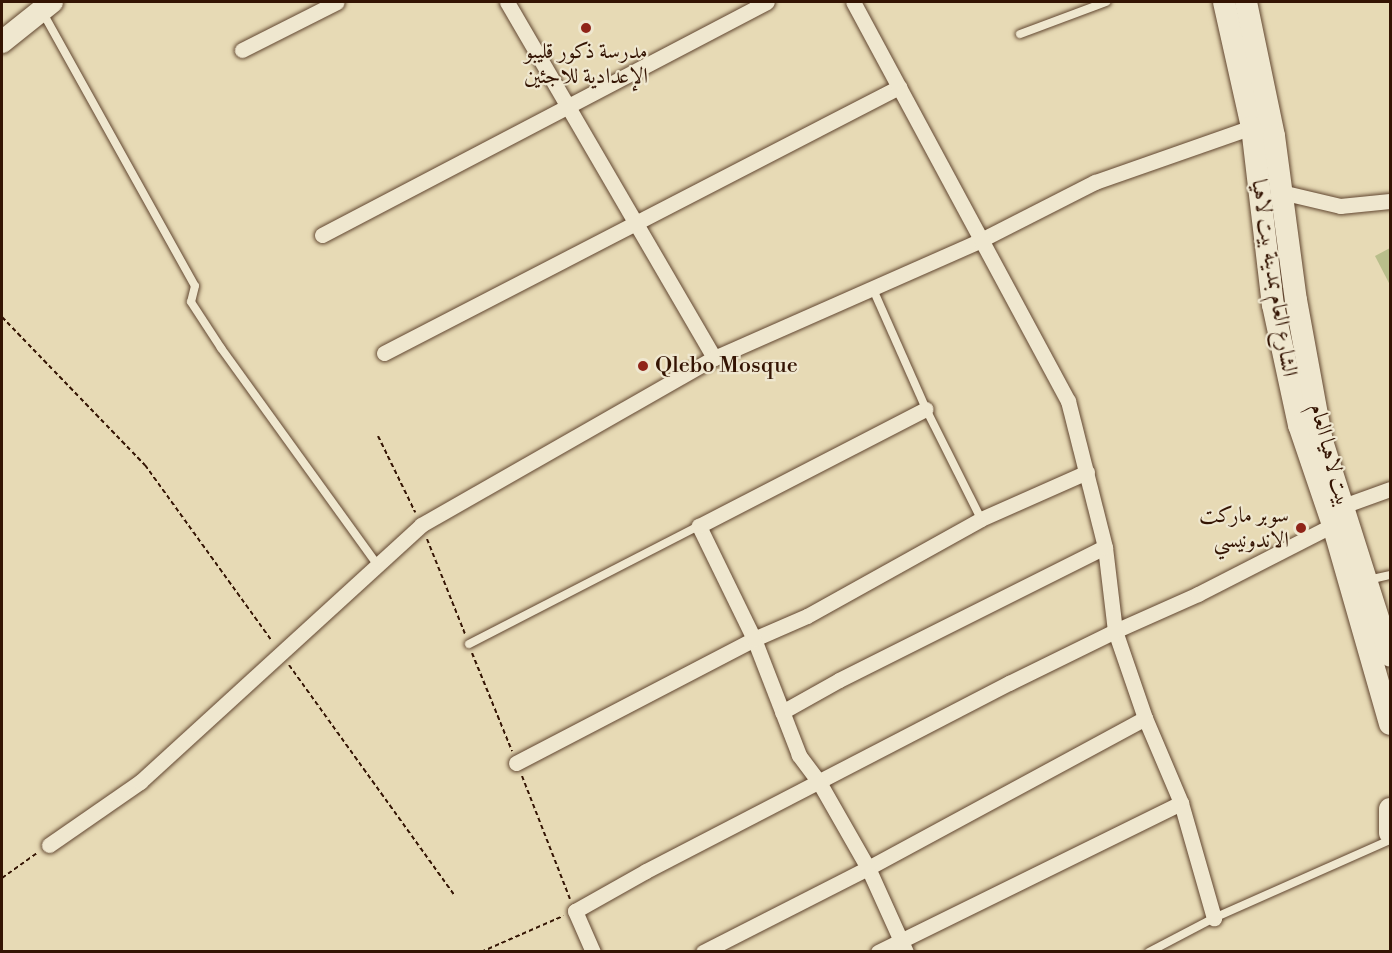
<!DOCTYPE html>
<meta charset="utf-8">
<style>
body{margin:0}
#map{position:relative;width:1392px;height:953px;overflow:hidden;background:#e7dab5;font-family:"Libre Bodoni",Amiri,serif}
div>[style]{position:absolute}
.green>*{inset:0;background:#b9be8b}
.path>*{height:2px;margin-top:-1px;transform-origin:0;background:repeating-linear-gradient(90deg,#341403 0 4.5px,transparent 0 7.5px)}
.roads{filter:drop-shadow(0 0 2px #614630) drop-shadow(0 0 2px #614630)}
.lane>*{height:8px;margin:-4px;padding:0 4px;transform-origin:4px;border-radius:4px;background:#efe7cf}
.street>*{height:15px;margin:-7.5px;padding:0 7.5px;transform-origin:7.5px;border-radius:7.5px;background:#efe7cf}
.secondary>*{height:22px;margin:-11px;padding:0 11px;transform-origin:11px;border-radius:11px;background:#efe7cf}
.dots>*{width:16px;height:16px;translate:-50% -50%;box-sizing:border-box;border:3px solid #efe7cf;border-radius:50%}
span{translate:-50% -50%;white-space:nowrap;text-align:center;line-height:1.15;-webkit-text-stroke:4.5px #efe7cf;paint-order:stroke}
.poi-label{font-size:22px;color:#341403}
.left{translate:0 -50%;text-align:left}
.right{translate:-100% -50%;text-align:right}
.street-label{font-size:22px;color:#341403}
.frame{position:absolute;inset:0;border:3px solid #341403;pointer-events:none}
</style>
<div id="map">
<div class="green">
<div style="clip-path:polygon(1390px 248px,1390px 285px,1375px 256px)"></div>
</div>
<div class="path">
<div style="left:2px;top:317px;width:206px;rotate:46deg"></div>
<div style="left:145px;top:465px;width:217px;rotate:54.2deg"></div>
<div style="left:378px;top:436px;width:85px;rotate:64deg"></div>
<div style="left:427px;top:539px;width:102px;rotate:68.2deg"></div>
<div style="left:472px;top:653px;width:106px;rotate:67.8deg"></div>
<div style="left:289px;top:665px;width:284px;rotate:54.3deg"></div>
<div style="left:522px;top:776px;width:132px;rotate:68.7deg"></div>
<div style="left:2px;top:878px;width:43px;rotate:-35.5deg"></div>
<div style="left:481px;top:952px;width:90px;rotate:-23.7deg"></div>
</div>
<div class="roads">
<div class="lane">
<div style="left:43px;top:13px;width:312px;rotate:60.9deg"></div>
<div style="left:195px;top:286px;width:16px;rotate:104deg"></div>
<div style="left:191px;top:302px;width:55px;rotate:56.9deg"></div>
<div style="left:221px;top:348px;width:269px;rotate:54.2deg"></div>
<div style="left:1020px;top:34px;width:92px;rotate:-20.4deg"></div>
<div style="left:872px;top:287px;width:133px;rotate:66.1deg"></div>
<div style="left:926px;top:409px;width:123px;rotate:63.4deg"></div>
<div style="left:1368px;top:580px;width:23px;rotate:-13deg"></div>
<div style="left:469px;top:644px;width:259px;rotate:-27.2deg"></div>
<div style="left:1149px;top:952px;width:73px;rotate:-27.6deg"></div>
<div style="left:1214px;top:918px;width:193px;rotate:-23.9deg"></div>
</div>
<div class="street">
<div style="left:507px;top:2px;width:412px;rotate:59.8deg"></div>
<div style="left:242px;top:50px;width:106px;rotate:-26.8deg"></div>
<div style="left:1281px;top:192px;width:61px;rotate:13.3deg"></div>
<div style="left:1340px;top:206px;width:50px;rotate:-5.7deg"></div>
<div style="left:322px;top:235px;width:502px;rotate:-27.64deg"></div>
<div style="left:384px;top:353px;width:580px;rotate:-27.32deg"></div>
<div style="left:1343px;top:506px;width:50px;rotate:-19.9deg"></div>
<div style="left:782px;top:712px;width:65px;rotate:-29.3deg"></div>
<div style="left:839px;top:680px;width:297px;rotate:-26.6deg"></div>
<div style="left:1145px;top:718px;width:92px;rotate:67deg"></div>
<div style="left:1181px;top:803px;width:120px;rotate:74deg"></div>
<div style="left:516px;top:763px;width:268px;rotate:-27.5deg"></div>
<div style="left:754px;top:639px;width:58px;rotate:-23.5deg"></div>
<div style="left:807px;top:616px;width:199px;rotate:-29.1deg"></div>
<div style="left:981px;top:519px;width:116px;rotate:-23.9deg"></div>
<div style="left:49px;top:845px;width:111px;rotate:-34.7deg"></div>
<div style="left:140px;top:782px;width:381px;rotate:-42.4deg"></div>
<div style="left:421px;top:525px;width:337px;rotate:-29.7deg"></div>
<div style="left:714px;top:358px;width:292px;rotate:-23.8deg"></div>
<div style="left:981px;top:240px;width:128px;rotate:-27deg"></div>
<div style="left:1095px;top:182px;width:166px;rotate:-19.3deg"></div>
<div style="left:593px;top:952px;width:45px;rotate:-113.7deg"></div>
<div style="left:575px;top:911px;width:81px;rotate:-29.4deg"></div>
<div style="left:646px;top:871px;width:409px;rotate:-27.4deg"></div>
<div style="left:1009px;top:683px;width:118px;rotate:-26.1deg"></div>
<div style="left:1115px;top:631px;width:91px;rotate:-24deg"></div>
<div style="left:1198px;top:594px;width:152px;rotate:-27.1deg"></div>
<div style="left:703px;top:952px;width:185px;rotate:-27deg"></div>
<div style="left:868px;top:868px;width:315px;rotate:-28.4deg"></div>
<div style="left:1145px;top:718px;width:92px;rotate:-109deg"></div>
<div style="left:1115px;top:631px;width:85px;rotate:-96.8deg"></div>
<div style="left:1105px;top:547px;width:151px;rotate:-104.2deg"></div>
<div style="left:1068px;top:401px;width:453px;rotate:-118.3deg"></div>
<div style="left:878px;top:952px;width:338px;rotate:-26.2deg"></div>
<div style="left:906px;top:952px;width:92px;rotate:-114.3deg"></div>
<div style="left:868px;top:868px;width:99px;rotate:-119.7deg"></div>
<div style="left:819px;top:782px;width:34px;rotate:-127deg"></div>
<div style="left:799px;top:755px;width:124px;rotate:-111.2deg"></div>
<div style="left:754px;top:639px;width:126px;rotate:-116deg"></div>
<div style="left:699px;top:526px;width:255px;rotate:-27.3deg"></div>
</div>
<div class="secondary">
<div style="left:1224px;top:2px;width:128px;rotate:77.4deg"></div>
<div style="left:1252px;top:127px;width:179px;rotate:83.3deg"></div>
<div style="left:1273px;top:305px;width:123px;rotate:77.8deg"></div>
<div style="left:1299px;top:425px;width:106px;rotate:71.2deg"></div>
<div style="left:1333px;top:525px;width:207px;rotate:74deg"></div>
<div style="left:1246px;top:2px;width:137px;rotate:78.2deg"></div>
<div style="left:1274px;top:136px;width:165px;rotate:82.4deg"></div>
<div style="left:1296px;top:300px;width:143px;rotate:79.6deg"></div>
<div style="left:1322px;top:441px;width:225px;rotate:72.4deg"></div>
<div style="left:2px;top:42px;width:64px;rotate:-38.7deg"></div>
<div style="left:1390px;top:809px;width:24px;rotate:90deg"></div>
</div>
</div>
<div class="dots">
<div style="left:586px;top:28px;background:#8f2418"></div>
<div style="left:643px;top:366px;background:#8f2418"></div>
<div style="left:1301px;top:528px;background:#8f2418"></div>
</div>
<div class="poi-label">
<span style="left:586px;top:64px">مدرسة ذكور قليبو<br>الإعدادية للاجئين</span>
<span class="left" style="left:655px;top:366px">Qlebo Mosque</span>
<span class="right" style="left:1289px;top:528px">سوبر ماركت<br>الاندونيسي</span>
</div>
<div class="street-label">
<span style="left:1274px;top:278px;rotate:81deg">الشارع العام بمدينة بيت لاهيا</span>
<span style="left:1330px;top:455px;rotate:75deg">بيت لاهيا العام</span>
</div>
<div class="frame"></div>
</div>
